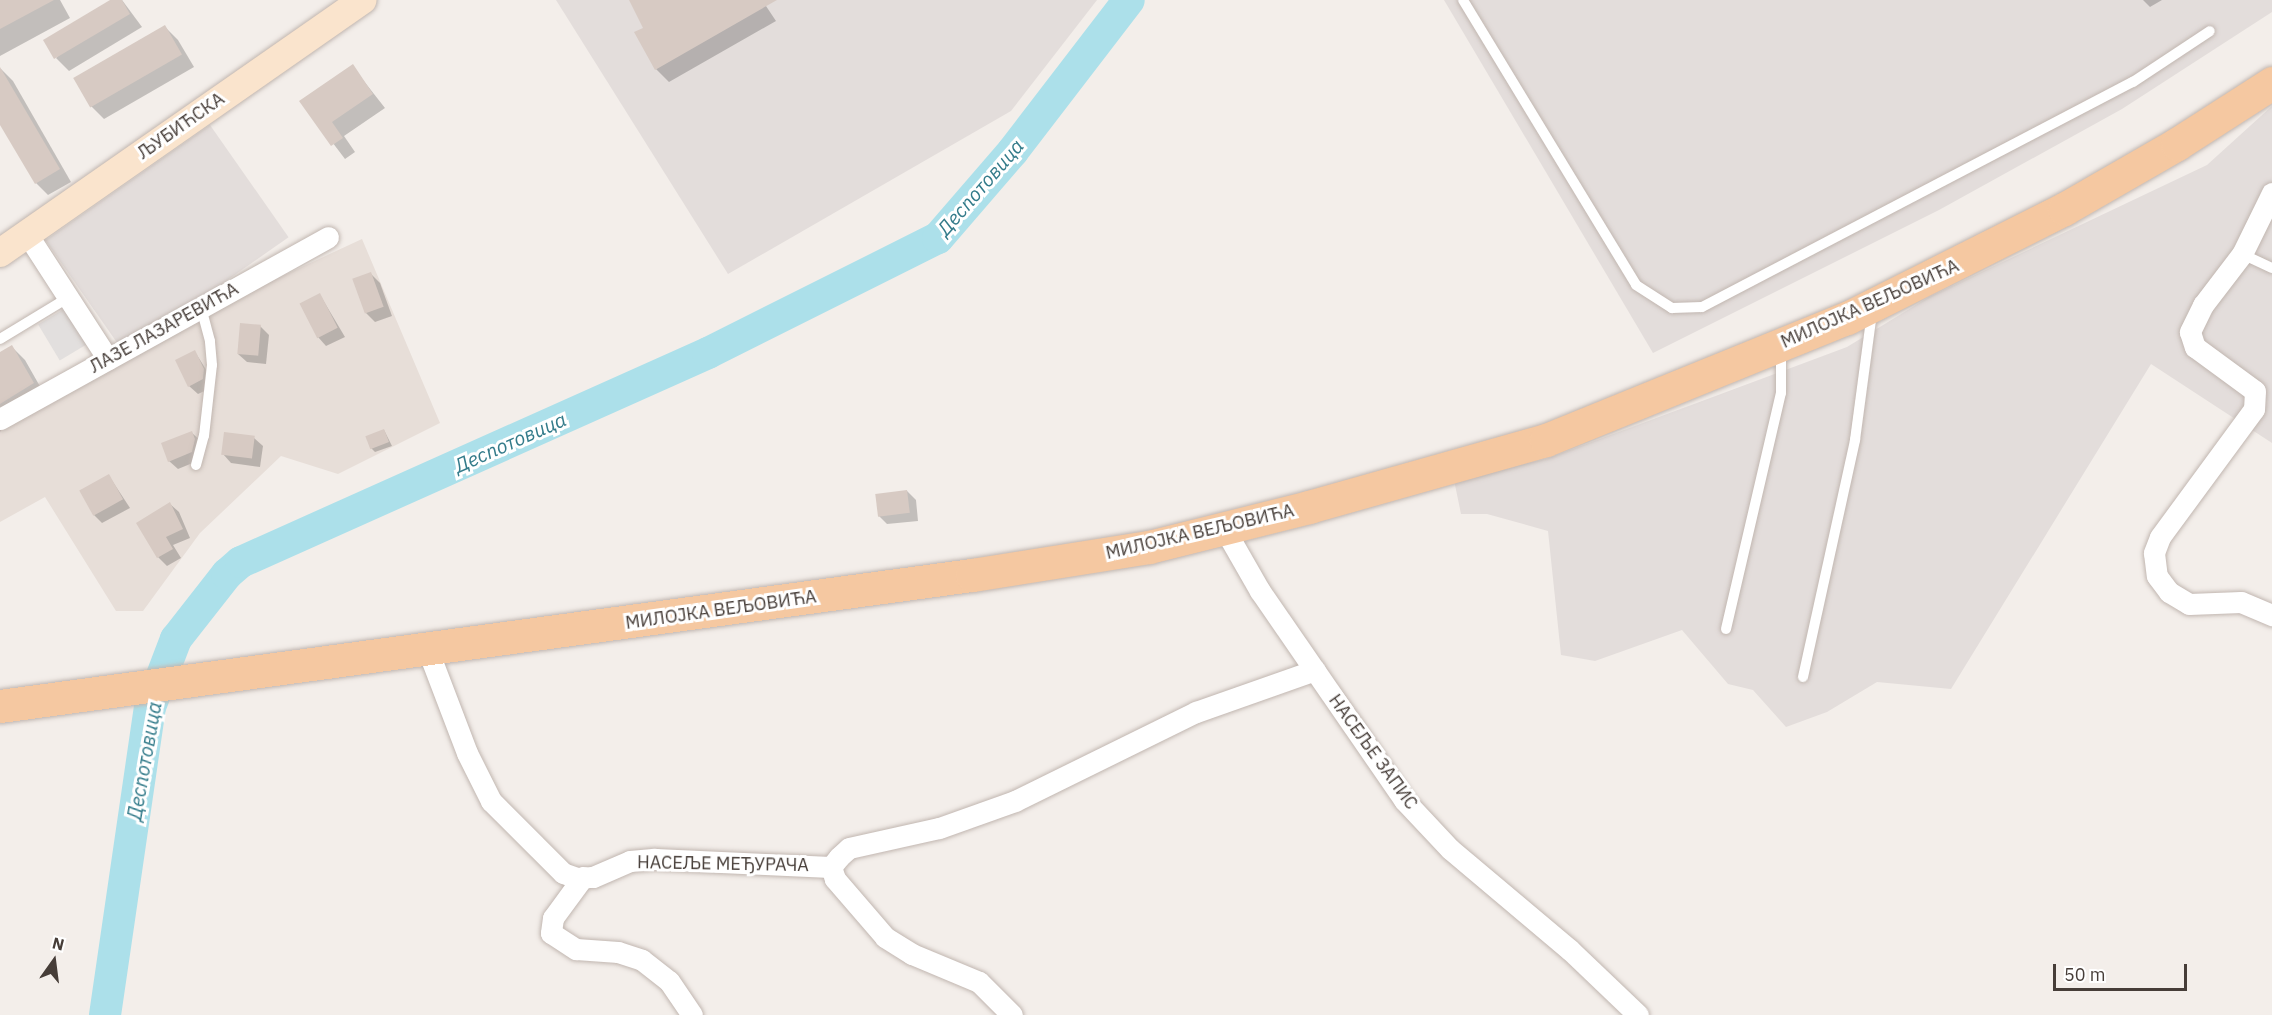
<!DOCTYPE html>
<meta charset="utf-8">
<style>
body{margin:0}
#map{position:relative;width:2272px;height:1015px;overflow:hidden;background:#f3eeea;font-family:"IBM Plex Sans",sans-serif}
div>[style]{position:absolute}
.residential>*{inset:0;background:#e7ded8}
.industrial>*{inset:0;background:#e3dddb;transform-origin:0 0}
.parking>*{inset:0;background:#e2dfde;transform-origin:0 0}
.shadow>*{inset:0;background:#0003}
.river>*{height:32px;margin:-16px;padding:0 16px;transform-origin:16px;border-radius:16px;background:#ace0ea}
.building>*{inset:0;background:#d7cac3;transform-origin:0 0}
.roads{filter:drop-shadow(0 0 2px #c1b6b0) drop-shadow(0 0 2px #c1b6b0)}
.lane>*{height:10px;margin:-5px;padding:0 5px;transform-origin:5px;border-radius:5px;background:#fff}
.street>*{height:21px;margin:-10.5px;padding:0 10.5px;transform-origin:10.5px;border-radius:10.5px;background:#fff}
.secondary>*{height:28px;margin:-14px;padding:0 14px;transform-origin:14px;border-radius:14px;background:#fae4cd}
.primary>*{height:33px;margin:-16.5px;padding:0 16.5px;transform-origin:16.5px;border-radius:16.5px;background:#f5c8a1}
span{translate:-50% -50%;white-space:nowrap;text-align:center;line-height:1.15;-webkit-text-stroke:6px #fff;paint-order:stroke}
.street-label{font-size:18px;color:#463d38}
.water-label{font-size:20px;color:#337b8a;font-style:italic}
.north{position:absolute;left:24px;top:931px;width:60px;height:60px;-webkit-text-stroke:4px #fff;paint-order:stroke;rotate:14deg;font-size:16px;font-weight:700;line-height:24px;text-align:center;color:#463d38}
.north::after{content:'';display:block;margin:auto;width:21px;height:27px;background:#463d38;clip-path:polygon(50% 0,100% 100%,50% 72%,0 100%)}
.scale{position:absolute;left:2053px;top:964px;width:134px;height:27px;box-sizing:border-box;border:3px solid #463d38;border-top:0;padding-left:8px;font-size:18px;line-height:21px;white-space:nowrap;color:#463d38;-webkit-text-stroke:4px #fff;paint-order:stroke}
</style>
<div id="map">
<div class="residential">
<div style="clip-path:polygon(362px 239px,440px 423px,338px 474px,281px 456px,200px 533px,143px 611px,116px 611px,45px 497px,0 522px,0 430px,250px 291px)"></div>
</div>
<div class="industrial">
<div style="clip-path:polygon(556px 0,1097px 0,1011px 111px,728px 274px)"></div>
<div style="clip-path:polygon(1444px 0,2272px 0,2272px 12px,2122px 109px,1939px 210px,1653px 353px)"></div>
<div style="clip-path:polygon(2272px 106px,2272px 443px,2151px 364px,1951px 689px,1877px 682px,1827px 712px,1786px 727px,1753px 690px,1728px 684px,1682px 630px,1595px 661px,1561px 655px,1548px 531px,1487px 514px,1461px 514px,1454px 480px,1546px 459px,1847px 347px,1929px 297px,2207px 165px)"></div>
<div style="left:210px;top:125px;width:137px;height:201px;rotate:55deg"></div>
</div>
<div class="parking">
<div style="left:69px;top:306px;width:42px;height:36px;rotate:59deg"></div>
</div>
<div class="shadow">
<div style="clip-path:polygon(0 0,60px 0,70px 18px,0 56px)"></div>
<div style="clip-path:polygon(113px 0,122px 0,142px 27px,69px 71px,56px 58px)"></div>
<div style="clip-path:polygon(630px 0,762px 0,776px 21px,669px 82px,656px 69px,645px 29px)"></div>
<div style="clip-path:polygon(2143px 0,2162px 0,2150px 7px)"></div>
<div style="clip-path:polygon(165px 27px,178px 40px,194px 67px,104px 119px,91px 106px)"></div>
<div style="clip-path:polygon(352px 66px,385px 108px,344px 136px,355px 152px,345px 159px,301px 101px)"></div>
<div style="clip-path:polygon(1px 69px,13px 81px,71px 182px,48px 195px,36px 183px,0 122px)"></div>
<div style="clip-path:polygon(371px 274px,380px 283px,392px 316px,375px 322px,366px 313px)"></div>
<div style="clip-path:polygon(320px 295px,345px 337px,326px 346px,318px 337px)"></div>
<div style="clip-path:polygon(260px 326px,269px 335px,266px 364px,247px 362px,238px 354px)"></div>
<div style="clip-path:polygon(12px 347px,25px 360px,46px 397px,6px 421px,0 432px,0 354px)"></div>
<div style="clip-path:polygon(195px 352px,212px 379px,211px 388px,198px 394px,189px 386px)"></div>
<div style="clip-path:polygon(384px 430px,392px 446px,375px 452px,371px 448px)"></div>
<div style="clip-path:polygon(192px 433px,201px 441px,200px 460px,178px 469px,169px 461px)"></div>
<div style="clip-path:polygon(254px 438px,263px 446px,260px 467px,231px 463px,223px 454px)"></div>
<div style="clip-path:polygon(109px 476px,130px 508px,102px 523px,94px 515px)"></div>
<div style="clip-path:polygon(907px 491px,916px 500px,918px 521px,887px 524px,879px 516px)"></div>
<div style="clip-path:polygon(170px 504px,179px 512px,190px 538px,173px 545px,181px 558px,167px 566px,158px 557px)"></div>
</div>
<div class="river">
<div style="left:105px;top:1015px;width:311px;rotate:-81.7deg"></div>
<div style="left:150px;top:707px;width:73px;rotate:-69.1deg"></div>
<div style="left:176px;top:639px;width:83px;rotate:-51.9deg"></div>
<div style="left:227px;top:574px;width:18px;rotate:-41deg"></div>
<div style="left:241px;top:562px;width:512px;rotate:-24.11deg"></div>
<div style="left:708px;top:353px;width:257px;rotate:-26.6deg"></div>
<div style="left:938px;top:238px;width:115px;rotate:-49.2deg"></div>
<div style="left:1013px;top:151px;width:190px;rotate:-52.5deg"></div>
</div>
<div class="building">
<div style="clip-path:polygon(0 0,54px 0,0 29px)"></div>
<div style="clip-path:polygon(110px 0,122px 0,130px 14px,54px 59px,43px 40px)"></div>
<div style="clip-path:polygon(629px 0,777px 0,655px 70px,634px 32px,643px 28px)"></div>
<div style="left:165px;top:25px;width:34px;height:106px;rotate:60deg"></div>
<div style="clip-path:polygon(353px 64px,373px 94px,332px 122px,343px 138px,331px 146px,299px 101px)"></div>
<div style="clip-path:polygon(0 67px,60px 169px,35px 184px,0 125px)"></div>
<div style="left:371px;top:272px;width:37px;height:20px;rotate:70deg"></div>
<div style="left:320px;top:293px;width:39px;height:23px;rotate:63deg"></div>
<div style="left:240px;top:323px;width:21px;height:31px;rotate:5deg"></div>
<div style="clip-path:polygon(12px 345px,34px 383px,0 404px,0 352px)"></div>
<div style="clip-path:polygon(195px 350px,204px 369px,203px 379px,188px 387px,175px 360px)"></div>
<div style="left:384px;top:429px;width:14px;height:20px;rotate:69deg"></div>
<div style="clip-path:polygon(192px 431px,195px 439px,192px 452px,168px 462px,161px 443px)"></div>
<div style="left:224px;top:432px;width:31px;height:23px;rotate:7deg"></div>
<div style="left:109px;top:474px;width:29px;height:34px;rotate:61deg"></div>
<div style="left:907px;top:490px;width:23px;height:32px;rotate:83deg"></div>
<div style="clip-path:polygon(170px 502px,183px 529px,166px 537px,173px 549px,157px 558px,136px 523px)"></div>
</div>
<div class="roads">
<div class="lane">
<div style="left:1463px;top:0;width:333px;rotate:58.7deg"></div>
<div style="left:1636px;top:285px;width:43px;rotate:32.6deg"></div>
<div style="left:1672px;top:308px;width:30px;rotate:-2deg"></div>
<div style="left:1702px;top:307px;width:486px;rotate:-27.6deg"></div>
<div style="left:2133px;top:82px;width:92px;rotate:-33.5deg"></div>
<div style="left:2242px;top:254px;width:33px;rotate:25deg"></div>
<div style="left:0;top:339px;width:81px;rotate:-31.3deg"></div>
<div style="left:196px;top:465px;width:30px;rotate:-75deg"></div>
<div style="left:204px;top:436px;width:71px;rotate:-83.6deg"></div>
<div style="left:212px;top:365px;width:24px;rotate:-95deg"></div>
<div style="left:210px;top:341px;width:35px;rotate:-105deg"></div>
<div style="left:1726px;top:629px;width:242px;rotate:-76.9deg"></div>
<div style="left:1781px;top:393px;width:43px;rotate:-90deg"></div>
<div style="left:1803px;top:677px;width:243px;rotate:-77.6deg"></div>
<div style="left:1855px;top:440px;width:128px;rotate:-82.4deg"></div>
</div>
<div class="street">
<div style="left:2272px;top:193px;width:68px;rotate:116.2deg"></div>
<div style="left:2242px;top:254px;width:64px;rotate:127.4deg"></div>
<div style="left:2203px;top:305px;width:30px;rotate:116deg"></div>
<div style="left:2190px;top:332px;width:16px;rotate:72deg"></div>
<div style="left:2195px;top:347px;width:74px;rotate:36.3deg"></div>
<div style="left:2255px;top:391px;width:18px;rotate:93deg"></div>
<div style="left:2254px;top:409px;width:159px;rotate:126.3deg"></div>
<div style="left:2160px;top:537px;width:17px;rotate:111deg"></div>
<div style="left:2154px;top:553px;width:23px;rotate:83deg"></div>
<div style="left:2157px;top:576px;width:20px;rotate:53deg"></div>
<div style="left:2169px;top:592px;width:23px;rotate:31deg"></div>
<div style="left:2189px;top:604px;width:52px;rotate:-2.2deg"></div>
<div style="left:2241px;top:602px;width:34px;rotate:23deg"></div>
<div style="left:27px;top:234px;width:149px;rotate:57.1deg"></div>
<div style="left:0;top:419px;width:375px;rotate:-29deg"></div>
<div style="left:1225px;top:530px;width:70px;rotate:60.2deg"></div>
<div style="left:1260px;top:591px;width:254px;rotate:55.4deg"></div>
<div style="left:1404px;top:800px;width:67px;rotate:46.8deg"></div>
<div style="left:1450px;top:849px;width:157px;rotate:40.1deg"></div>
<div style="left:1570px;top:950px;width:94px;rotate:43.7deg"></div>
<div style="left:427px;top:648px;width:112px;rotate:69.1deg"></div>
<div style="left:467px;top:753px;width:54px;rotate:63.4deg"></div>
<div style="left:491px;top:801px;width:102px;rotate:45deg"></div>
<div style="left:563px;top:873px;width:15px;rotate:20deg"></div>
<div style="left:577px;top:878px;width:16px;rotate:-4deg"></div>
<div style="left:593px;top:877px;width:40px;rotate:-23.4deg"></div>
<div style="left:630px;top:861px;width:25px;rotate:-5deg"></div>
<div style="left:655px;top:859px;width:176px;rotate:2.6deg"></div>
<div style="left:583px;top:877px;width:51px;rotate:126.2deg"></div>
<div style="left:553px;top:918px;width:15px;rotate:98deg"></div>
<div style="left:551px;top:933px;width:30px;rotate:33deg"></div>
<div style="left:576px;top:949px;width:42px;rotate:4.1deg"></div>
<div style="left:618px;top:952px;width:25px;rotate:18deg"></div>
<div style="left:642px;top:960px;width:34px;rotate:38deg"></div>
<div style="left:669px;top:981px;width:41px;rotate:55.9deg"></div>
<div style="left:1012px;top:1015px;width:47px;rotate:-135deg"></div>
<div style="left:979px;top:982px;width:73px;rotate:-157.3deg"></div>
<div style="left:912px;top:954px;width:32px;rotate:-148deg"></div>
<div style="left:885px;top:937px;width:77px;rotate:-130.8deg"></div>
<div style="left:835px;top:879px;width:13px;rotate:-108deg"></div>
<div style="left:831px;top:867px;width:13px;rotate:-51deg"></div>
<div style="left:839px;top:857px;width:13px;rotate:-42deg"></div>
<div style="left:849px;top:848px;width:92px;rotate:-12.5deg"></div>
<div style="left:939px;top:828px;width:81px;rotate:-19.6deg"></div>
<div style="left:1015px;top:801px;width:202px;rotate:-26.2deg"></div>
<div style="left:1196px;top:712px;width:126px;rotate:-19.4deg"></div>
</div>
<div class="secondary">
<div style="left:0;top:253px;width:442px;rotate:-34.9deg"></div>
</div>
<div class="primary">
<div style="left:0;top:706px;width:981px;rotate:-7.68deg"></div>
<div style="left:972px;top:575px;width:179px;rotate:-9deg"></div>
<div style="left:1149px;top:547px;width:165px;rotate:-14deg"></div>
<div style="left:1309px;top:507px;width:246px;rotate:-15.8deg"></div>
<div style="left:1546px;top:440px;width:325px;rotate:-22.1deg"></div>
<div style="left:1847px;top:318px;width:243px;rotate:-26.7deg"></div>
<div style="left:2064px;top:209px;width:130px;rotate:-29.9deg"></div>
<div style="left:2177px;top:144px;width:113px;rotate:-32.7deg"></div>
</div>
</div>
<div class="street-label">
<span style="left:181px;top:126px;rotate:-35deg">ЉУБИЋСКА</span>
<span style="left:1870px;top:304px;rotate:-24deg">МИЛОЈКА ВЕЉОВИЋА</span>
<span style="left:164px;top:328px;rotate:-29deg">ЛАЗЕ ЛАЗАРЕВИЋА</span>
<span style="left:1200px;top:532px;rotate:-13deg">МИЛОЈКА ВЕЉОВИЋА</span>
<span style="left:721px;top:610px;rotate:-8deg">МИЛОЈКА ВЕЉОВИЋА</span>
<span style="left:1373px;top:752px;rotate:54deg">НАСЕЉЕ ЗАПИС</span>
<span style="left:723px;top:864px;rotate:1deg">НАСЕЉЕ МЕЂУРАЧА</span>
</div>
<div class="water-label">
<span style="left:980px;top:187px;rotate:-49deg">Деспотовица</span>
<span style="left:510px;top:442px;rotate:-24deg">Деспотовица</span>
<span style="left:144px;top:761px;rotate:-80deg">Деспотовица</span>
</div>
<div class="north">N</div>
<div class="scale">50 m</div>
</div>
